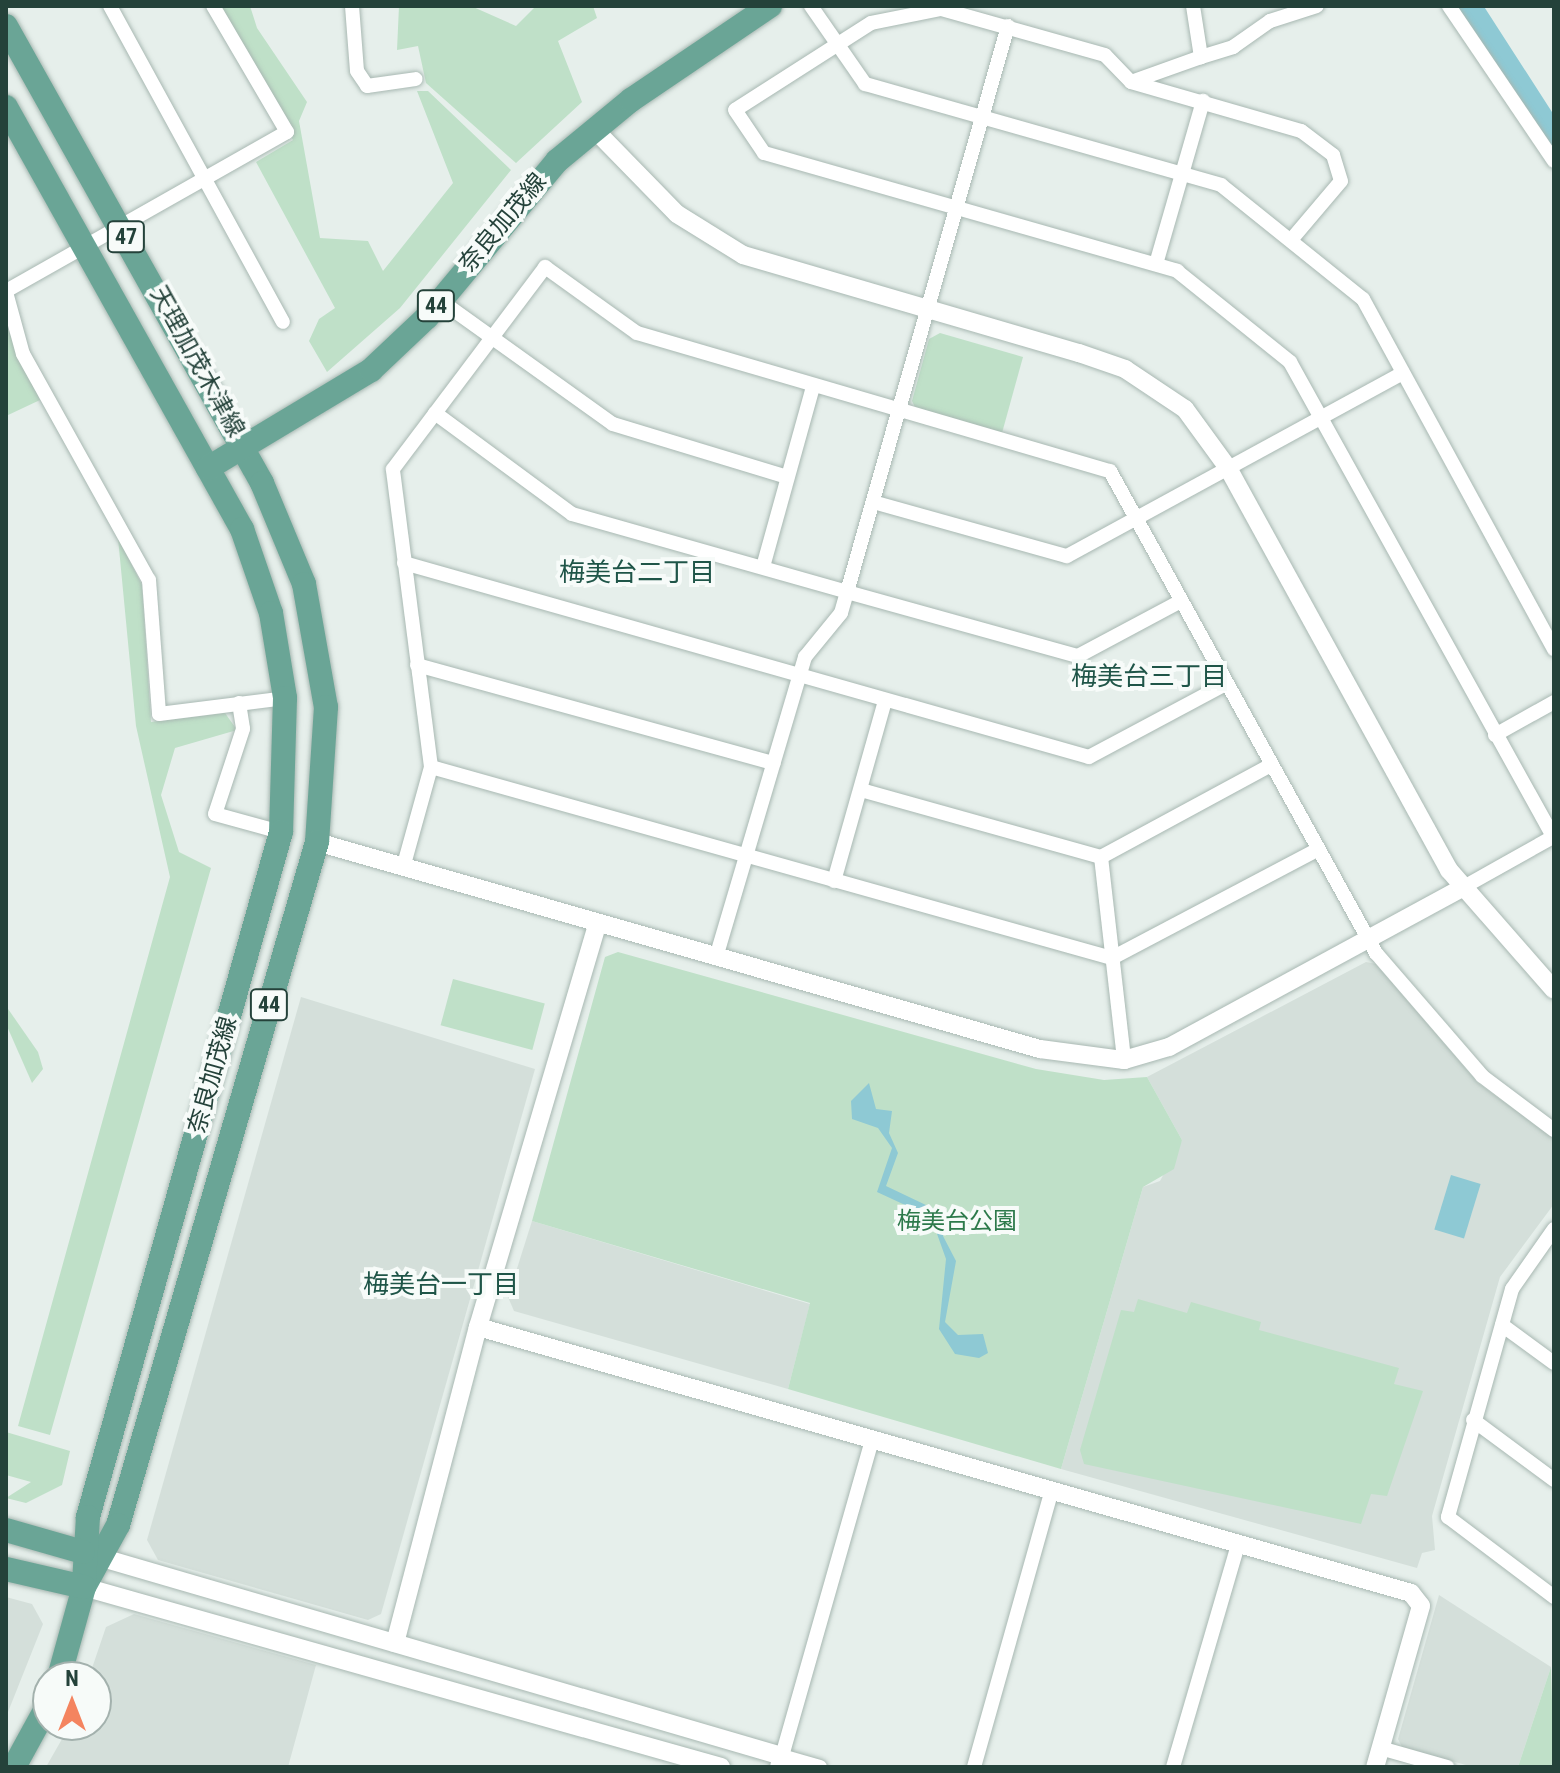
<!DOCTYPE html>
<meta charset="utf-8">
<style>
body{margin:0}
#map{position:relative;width:1560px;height:1773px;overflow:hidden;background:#e6efeb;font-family:"Roboto Condensed","Noto Sans JP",sans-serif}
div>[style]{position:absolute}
.built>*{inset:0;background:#d4dfda}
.green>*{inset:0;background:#bfe0c8;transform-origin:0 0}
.water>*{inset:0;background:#8ec9d4;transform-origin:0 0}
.river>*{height:28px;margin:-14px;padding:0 14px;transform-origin:14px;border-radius:14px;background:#8ec9d4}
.roads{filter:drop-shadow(0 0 2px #a8b8b2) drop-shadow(0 0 2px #a8b8b2)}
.minor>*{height:14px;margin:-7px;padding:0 7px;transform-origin:7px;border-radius:7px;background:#fff}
.tertiary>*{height:18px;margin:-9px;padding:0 9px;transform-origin:9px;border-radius:9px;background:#fff}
.primary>*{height:24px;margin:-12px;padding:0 12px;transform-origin:12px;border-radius:12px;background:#6aa596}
span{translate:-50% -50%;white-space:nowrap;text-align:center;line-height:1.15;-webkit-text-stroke:8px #f7fbf9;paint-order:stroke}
.shield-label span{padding:2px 6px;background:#f7fbf9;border:2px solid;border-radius:6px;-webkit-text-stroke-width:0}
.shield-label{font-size:22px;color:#24423a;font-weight:700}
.street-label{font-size:24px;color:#24423a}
.park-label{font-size:24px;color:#2d7a4b}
.neighbourhood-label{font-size:26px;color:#1f5548}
.frame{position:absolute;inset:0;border:8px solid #24423a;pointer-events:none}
.north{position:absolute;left:32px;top:1661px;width:80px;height:80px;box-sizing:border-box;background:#f7fbf9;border:2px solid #a3b1ad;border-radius:50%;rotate:0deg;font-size:22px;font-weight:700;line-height:32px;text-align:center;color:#24423a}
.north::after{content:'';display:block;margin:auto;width:28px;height:36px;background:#f4845f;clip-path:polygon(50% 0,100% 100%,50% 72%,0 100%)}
</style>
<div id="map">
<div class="built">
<div style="clip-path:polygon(1366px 962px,1376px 964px,1478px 1083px,1554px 1139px,1554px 1204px,1500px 1277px,1432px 1516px,1435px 1550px,1422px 1553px,1417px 1568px,1061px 1469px,1143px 1187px,1160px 1181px,1182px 1140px,1147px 1077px)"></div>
<div style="clip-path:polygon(301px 997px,535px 1069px,381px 1614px,368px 1620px,158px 1560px,147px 1540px)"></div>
<div style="clip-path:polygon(532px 1221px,810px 1304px,788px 1389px,514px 1311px,508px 1297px)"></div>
<div style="clip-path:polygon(1439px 1595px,1551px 1667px,1518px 1767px,1473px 1767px,1402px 1747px,1398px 1739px)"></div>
<div style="clip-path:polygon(6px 1597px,32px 1604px,43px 1624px,6px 1717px)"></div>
<div style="clip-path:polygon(134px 1614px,316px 1665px,288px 1767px,46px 1767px,70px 1725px,96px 1725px,96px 1677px,89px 1677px,106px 1627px)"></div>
</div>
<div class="green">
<div style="clip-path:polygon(219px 6px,250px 6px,257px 28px,307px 102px,299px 121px,320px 238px,368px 241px,383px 271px,453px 183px,417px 91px,428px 91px,511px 170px,400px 308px,327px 372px,309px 341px,319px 319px,335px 308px,256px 162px,293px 140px)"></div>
<div style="clip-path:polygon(399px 6px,471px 6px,516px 26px,536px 6px,593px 6px,597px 18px,558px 41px,582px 102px,516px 163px,426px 83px,418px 46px,397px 50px)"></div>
<div style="clip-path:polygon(6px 325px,40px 400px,6px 416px)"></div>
<div style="clip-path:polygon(940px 333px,1023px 357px,1002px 433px,916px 409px,912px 401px,929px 339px)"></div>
<div style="clip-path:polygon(118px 538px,142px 585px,151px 722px,225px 713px,237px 730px,175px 748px,161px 795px,179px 852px,211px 868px,50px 1435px,18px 1426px,170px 877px,136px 726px)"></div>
<div style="clip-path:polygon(618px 952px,1036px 1069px,1104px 1080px,1147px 1077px,1182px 1140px,1174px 1169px,1143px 1187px,1061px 1469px,788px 1389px,810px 1303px,532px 1221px,605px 957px)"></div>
<div style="left:453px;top:979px;width:95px;height:48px;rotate:15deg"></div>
<div style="clip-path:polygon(6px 1006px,38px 1052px,43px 1069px,32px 1083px,6px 1024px)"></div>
<div style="clip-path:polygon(1138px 1299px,1187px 1313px,1191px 1302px,1261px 1322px,1259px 1330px,1399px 1368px,1394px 1384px,1423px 1391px,1387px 1496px,1371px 1494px,1361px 1524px,1084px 1464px,1080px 1450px,1121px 1310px,1134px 1312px)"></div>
<div style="clip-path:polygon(6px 1432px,70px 1451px,62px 1485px,26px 1503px,6px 1498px,31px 1482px,6px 1475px)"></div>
<div style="clip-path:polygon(1551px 1667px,1554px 1767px,1518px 1767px)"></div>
</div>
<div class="water">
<div style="clip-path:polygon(869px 1083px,876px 1109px,892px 1111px,889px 1133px,898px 1153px,886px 1186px,949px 1216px,943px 1236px,956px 1261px,945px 1322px,958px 1335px,983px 1334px,988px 1353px,979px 1358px,955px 1354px,939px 1329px,946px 1259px,931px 1217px,877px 1192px,892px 1148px,878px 1128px,852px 1119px,851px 1101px)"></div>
<div style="left:1451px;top:1175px;width:31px;height:57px;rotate:17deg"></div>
</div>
<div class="river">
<div style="left:1467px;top:6px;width:161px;rotate:57.2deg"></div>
</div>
<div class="roads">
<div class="minor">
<div style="left:110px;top:6px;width:360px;rotate:61.3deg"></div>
<div style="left:352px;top:6px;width:65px;rotate:85.6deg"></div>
<div style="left:357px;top:71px;width:18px;rotate:56deg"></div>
<div style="left:367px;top:86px;width:49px;rotate:-8.1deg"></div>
<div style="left:811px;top:6px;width:95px;rotate:55.3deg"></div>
<div style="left:865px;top:84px;width:370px;rotate:15.8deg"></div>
<div style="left:1221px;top:185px;width:182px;rotate:38.8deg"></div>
<div style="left:1363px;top:299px;width:399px;rotate:61.4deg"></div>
<div style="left:1193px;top:6px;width:52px;rotate:81.1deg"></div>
<div style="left:1201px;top:57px;width:34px;rotate:-17deg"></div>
<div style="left:1233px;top:47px;width:45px;rotate:-35.1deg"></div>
<div style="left:1270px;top:21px;width:49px;rotate:-17.7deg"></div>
<div style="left:1449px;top:6px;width:187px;rotate:55.9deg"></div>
<div style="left:1008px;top:26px;width:588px;rotate:105.88deg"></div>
<div style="left:847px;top:592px;width:240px;rotate:15.5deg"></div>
<div style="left:1078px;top:656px;width:117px;rotate:-28.1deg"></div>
<div style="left:1131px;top:82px;width:74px;rotate:-19.7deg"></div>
<div style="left:1291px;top:240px;width:77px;rotate:-49.7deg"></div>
<div style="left:1341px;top:181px;width:27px;rotate:-107deg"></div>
<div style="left:1333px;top:155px;width:40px;rotate:-143deg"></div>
<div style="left:1301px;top:131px;width:177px;rotate:-163.9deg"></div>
<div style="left:1131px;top:82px;width:37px;rotate:-134deg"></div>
<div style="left:1105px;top:55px;width:170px;rotate:-164.3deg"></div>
<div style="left:941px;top:9px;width:71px;rotate:168.7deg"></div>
<div style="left:871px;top:23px;width:161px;rotate:147.4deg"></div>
<div style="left:735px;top:110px;width:52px;rotate:56deg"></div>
<div style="left:764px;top:153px;width:430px;rotate:15.9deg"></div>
<div style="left:1177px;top:271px;width:145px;rotate:38.8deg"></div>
<div style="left:1290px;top:362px;width:544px;rotate:60.99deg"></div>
<div style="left:1156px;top:264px;width:170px;rotate:-73.9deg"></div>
<div style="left:6px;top:291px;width:323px;rotate:-29.5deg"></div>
<div style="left:287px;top:132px;width:146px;rotate:-120.4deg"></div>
<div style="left:6px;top:292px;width:64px;rotate:74.7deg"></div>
<div style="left:23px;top:354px;width:259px;rotate:60.9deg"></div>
<div style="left:149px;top:580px;width:134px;rotate:85.7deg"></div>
<div style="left:159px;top:714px;width:127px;rotate:-7.2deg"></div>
<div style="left:441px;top:301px;width:211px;rotate:35.6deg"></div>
<div style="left:613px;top:424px;width:182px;rotate:16.9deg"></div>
<div style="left:435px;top:413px;width:170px;rotate:36.4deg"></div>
<div style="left:572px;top:514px;width:286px;rotate:15.8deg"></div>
<div style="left:847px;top:592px;width:22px;rotate:106deg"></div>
<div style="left:841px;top:613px;width:57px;rotate:129.3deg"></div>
<div style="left:805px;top:657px;width:314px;rotate:106.5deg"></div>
<div style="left:873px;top:502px;width:201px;rotate:15.6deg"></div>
<div style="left:1067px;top:556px;width:382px;rotate:-28.6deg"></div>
<div style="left:404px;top:563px;width:712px;rotate:15.81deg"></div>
<div style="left:1089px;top:757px;width:155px;rotate:-28.1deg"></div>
<div style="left:763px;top:567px;width:187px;rotate:-74.5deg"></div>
<div style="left:417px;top:665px;width:370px;rotate:15.4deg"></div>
<div style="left:239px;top:703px;width:26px;rotate:81deg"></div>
<div style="left:243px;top:729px;width:89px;rotate:108.2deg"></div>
<div style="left:215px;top:814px;width:68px;rotate:15.3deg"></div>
<div style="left:1495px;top:735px;width:68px;rotate:-29.2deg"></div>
<div style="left:431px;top:767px;width:707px;rotate:15.67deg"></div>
<div style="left:1112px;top:958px;width:232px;rotate:-27.8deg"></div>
<div style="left:861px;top:790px;width:249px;rotate:15.6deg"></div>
<div style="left:1101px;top:857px;width:193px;rotate:-28.4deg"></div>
<div style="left:1101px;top:857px;width:204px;rotate:83.5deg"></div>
<div style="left:403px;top:868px;width:105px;rotate:-74.5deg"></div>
<div style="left:431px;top:767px;width:300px;rotate:-97.3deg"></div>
<div style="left:393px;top:469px;width:253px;rotate:-53deg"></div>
<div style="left:545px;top:267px;width:113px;rotate:35.7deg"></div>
<div style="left:637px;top:333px;width:493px;rotate:16.3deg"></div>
<div style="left:1110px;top:471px;width:551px;rotate:61.11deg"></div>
<div style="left:1376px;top:953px;width:162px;rotate:49.2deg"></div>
<div style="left:1482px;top:1076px;width:90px;rotate:36.9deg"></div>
<div style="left:834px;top:881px;width:187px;rotate:-74.2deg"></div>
<div style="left:1462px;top:888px;width:104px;rotate:-29.3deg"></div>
<div style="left:1554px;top:1229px;width:73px;rotate:125deg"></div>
<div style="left:1512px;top:1289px;width:237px;rotate:105.7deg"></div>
<div style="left:1448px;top:1517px;width:133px;rotate:37deg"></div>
<div style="left:1502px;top:1325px;width:64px;rotate:36.2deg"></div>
<div style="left:1473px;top:1420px;width:101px;rotate:36.5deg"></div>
<div style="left:1380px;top:1748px;width:70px;rotate:15.8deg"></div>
<div style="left:820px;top:1767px;width:40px;rotate:-164deg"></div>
<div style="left:782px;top:1756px;width:329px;rotate:-74.1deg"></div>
<div style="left:974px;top:1767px;width:288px;rotate:-74.3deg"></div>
<div style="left:1173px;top:1767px;width:234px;rotate:-73.7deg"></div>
</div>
<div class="tertiary">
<div style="left:595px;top:130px;width:117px;rotate:45.7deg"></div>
<div style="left:677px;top:214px;width:78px;rotate:31.8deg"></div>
<div style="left:743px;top:255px;width:350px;rotate:16.3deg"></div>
<div style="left:1079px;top:353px;width:49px;rotate:19.2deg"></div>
<div style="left:1125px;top:369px;width:72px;rotate:33.7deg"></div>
<div style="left:1185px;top:409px;width:73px;rotate:53.9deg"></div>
<div style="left:1228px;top:468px;width:459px;rotate:61.2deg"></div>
<div style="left:1449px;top:870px;width:159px;rotate:48.8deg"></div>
<div style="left:317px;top:842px;width:752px;rotate:15.98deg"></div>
<div style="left:1040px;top:1049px;width:85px;rotate:7.5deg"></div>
<div style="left:1124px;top:1060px;width:47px;rotate:-16.1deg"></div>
<div style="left:1169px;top:1047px;width:333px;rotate:-28.5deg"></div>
<div style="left:478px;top:1327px;width:970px;rotate:15.91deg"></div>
<div style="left:1411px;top:1593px;width:16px;rotate:52deg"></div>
<div style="left:1421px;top:1606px;width:167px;rotate:105.9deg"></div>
<div style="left:89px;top:1554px;width:722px;rotate:16.25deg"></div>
<div style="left:782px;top:1756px;width:11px;rotate:105deg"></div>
<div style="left:84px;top:1587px;width:662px;rotate:15.78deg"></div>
<div style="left:395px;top:1643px;width:327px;rotate:-75.3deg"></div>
<div style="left:478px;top:1327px;width:420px;rotate:-73.5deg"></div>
</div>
<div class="primary">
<div style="left:6px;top:26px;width:524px;rotate:60.74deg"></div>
<div style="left:262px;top:483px;width:109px;rotate:67.4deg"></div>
<div style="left:304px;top:584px;width:125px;rotate:79.9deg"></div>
<div style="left:326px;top:707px;width:135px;rotate:93.8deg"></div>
<div style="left:317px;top:842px;width:711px;rotate:106.24deg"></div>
<div style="left:118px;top:1525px;width:71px;rotate:118.7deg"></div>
<div style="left:84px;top:1587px;width:93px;rotate:105.5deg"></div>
<div style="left:6px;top:107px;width:484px;rotate:60.8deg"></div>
<div style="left:242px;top:529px;width:89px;rotate:71deg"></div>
<div style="left:271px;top:613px;width:86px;rotate:80.6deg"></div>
<div style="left:285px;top:698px;width:134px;rotate:91.7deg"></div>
<div style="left:281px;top:832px;width:712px;rotate:105.74deg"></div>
<div style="left:88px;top:1517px;width:65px;rotate:93.5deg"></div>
<div style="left:208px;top:468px;width:190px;rotate:-31deg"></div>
<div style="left:371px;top:370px;width:77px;rotate:-43.4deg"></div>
<div style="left:427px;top:317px;width:203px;rotate:-50.2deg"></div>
<div style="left:557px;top:161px;width:96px;rotate:-39.5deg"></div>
<div style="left:631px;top:100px;width:168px;rotate:-34.1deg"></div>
<div style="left:6px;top:1530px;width:80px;rotate:15.9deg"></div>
<div style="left:6px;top:1569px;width:80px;rotate:13deg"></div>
<div style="left:14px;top:1767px;width:71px;rotate:-61.3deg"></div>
</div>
</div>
<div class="shield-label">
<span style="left:126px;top:237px">47</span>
<span style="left:436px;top:306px">44</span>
<span style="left:269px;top:1005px">44</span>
</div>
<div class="street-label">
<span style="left:503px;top:223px;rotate:-50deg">奈良加茂線</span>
<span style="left:197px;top:362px;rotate:61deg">天理加茂木津線</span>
<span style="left:213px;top:1075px;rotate:-74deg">奈良加茂線</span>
</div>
<div class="park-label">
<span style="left:957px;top:1222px">梅美台公園</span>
</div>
<div class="neighbourhood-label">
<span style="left:637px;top:573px">梅美台二丁目</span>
<span style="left:1149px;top:677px">梅美台三丁目</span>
<span style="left:441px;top:1285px">梅美台一丁目</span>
</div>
<div class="frame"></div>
<div class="north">N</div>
</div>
